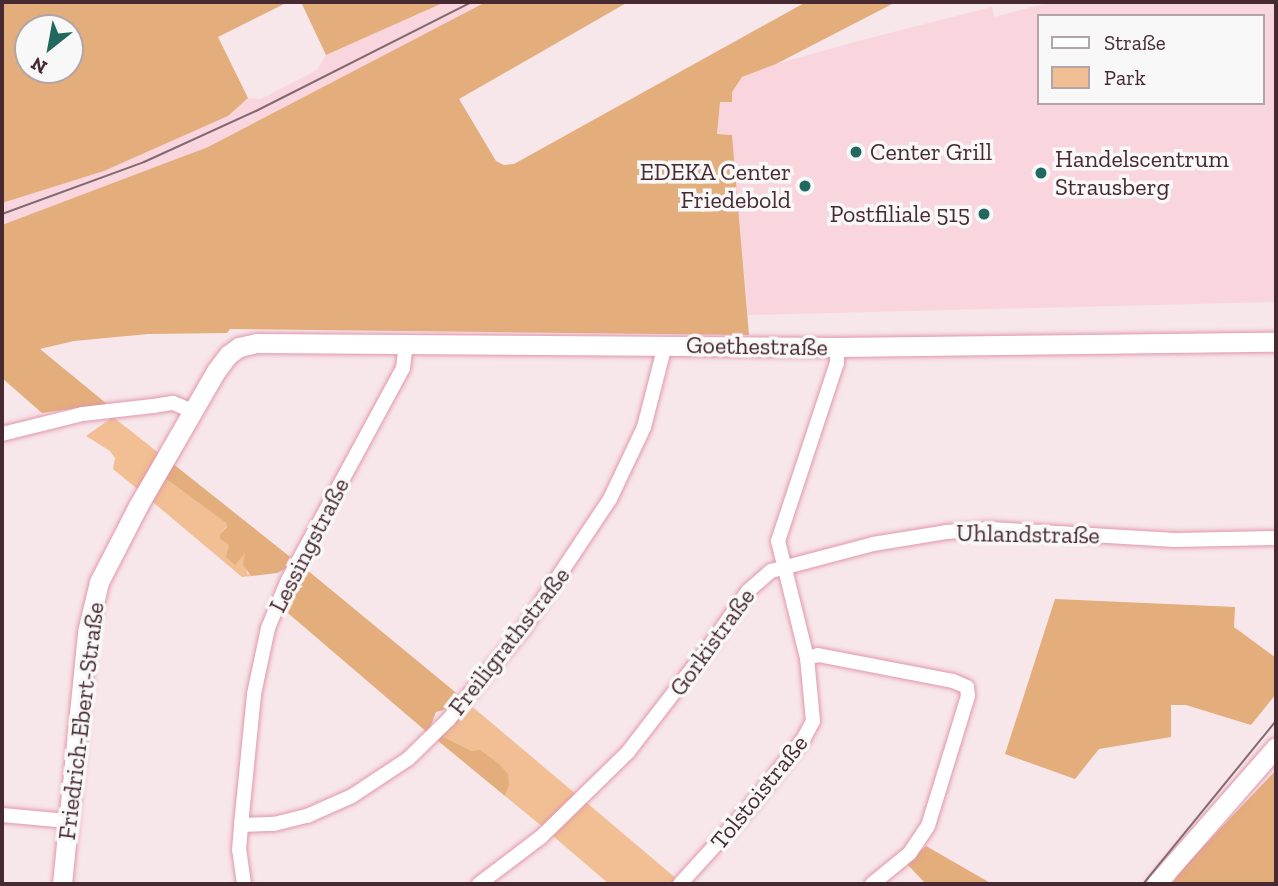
<!DOCTYPE html>
<meta charset="utf-8">
<style>
body{margin:0}
#map{position:relative;width:1278px;height:886px;overflow:hidden;background:#f7e6ea;font-family:"Zilla Slab",serif}
div>[style]{position:absolute}
.built>*{inset:0;background:#f9d5dd}
.green>*{inset:0;background:#f1bf93}
.forest>*{inset:0;background:#e4ad7c}
.roads{filter:drop-shadow(0 0 2px #e297ab) drop-shadow(0 0 2px #e297ab)}
.street>*{height:14px;margin:-7px;padding:0 7px;transform-origin:7px;border-radius:7px;background:#fff}
.secondary>*{height:19px;margin:-9.5px;padding:0 9.5px;transform-origin:9.5px;border-radius:9.5px;background:#fff}
.tram>*{height:2px;margin:-1px;padding:0 1px;transform-origin:1px;border-radius:1px;background:#836970}
.dots>*{width:19px;height:19px;translate:-50% -50%;box-sizing:border-box;border:4px solid #f8f8f8;border-radius:50%}
span{translate:-50% -50%;white-space:nowrap;text-align:center;line-height:1.15;-webkit-text-stroke:7px #f8f8f8;paint-order:stroke}
.poi-label{font-size:24px;color:#472931}
.left{translate:0 -50%;text-align:left}
.right{translate:-100% -50%;text-align:right}
.street-label{font-size:24px;color:#472931}
.frame{position:absolute;inset:0;border:4px solid #472931;pointer-events:none}
.legend{position:absolute;left:1037px;top:14px;width:228px;height:91px;box-sizing:border-box;background:#f8f8f8;border:2px solid #b1a5a8;margin:0;padding:9px 12px;list-style:none;font-size:21px;color:#472931}
.legend li{display:flex;align-items:center;gap:14px;height:35px}
.legend b{width:35px;border:2px solid #b1a5a8}
.north{position:absolute;left:14px;top:14px;width:70px;height:70px;box-sizing:border-box;background:#f8f8f8;border:2px solid #b1a5a8;border-radius:50%;rotate:211deg;font-size:19px;font-weight:700;line-height:28px;text-align:center;color:#472931}
.north::after{content:'';display:block;margin:auto;width:24px;height:32px;background:#21695f;clip-path:polygon(50% 0,100% 100%,50% 72%,0 100%)}
</style>
<div id="map">
<div class="built">
<div style="clip-path:polygon(445px 2px,488px 2px,208px 147px,2px 225px,2px 203px,104px 171px,228px 116px,248px 98px,261px 99px,317px 70px,326px 55px)"></div>
<div style="clip-path:polygon(evenodd,1052px 2px,1276px 2px,1276px 302px,748px 315px,732px 135px,717px 134px,720px 101px,742px 77px,776px 64px,862px 40px,992px 7px,994px 17px,1052px 2px,1038px 16px,1262px 16px,1262px 103px,1038px 103px,1038px 16px)"></div>
</div>
<div class="green">
<div style="clip-path:polygon(113px 417px,160px 454px,140px 491px,113px 469px,115px 458px,110px 451px,86px 436px)"></div>
<div style="clip-path:polygon(165px 477px,226px 523px,227px 526px,220px 534px,220px 539px,230px 545px,228px 551px,245px 553px,247px 573px,251px 576px,242px 577px,148px 498px)"></div>
<div style="clip-path:polygon(469px 704px,577px 795px,544px 828px,505px 796px,509px 786px,472px 751px,440px 735px)"></div>
<div style="clip-path:polygon(587px 803px,678px 880px,674px 884px,609px 884px,553px 836px)"></div>
</div>
<div class="forest">
<div style="clip-path:polygon(evenodd,2px 2px,288px 2px,218px 37px,248px 98px,228px 116px,104px 171px,2px 203px,2px 2px,70px 28px,70px 70px,28px 70px,28px 28px,70px 28px)"></div>
<div style="clip-path:polygon(301px 2px,445px 2px,326px 55px)"></div>
<div style="clip-path:polygon(486px 2px,628px 2px,459px 99px,496px 161px,504px 165px,514px 164px,806px 2px,896px 2px,776px 64px,742px 77px,732px 92px,732px 102px,720px 102px,717px 134px,732px 135px,749px 335px,230px 329px,227px 333px,148px 334px,74px 341px,40px 349px,107px 404px,42px 413px,2px 378px,2px 225px,208px 147px)"></div>
<div style="clip-path:polygon(172px 463px,294px 560px,289px 567px,277px 573px,251px 576px,243px 565px,245px 553px,235px 565px,226px 557px,229px 545px,220px 539px,220px 534px,227px 527px,226px 523px,164px 477px)"></div>
<div style="clip-path:polygon(301px 565px,460px 696px,455px 696px,451px 708px,436px 712px,428px 733px,282px 608px,290px 585px,297px 589px,303px 587px,295px 578px)"></div>
<div style="clip-path:polygon(1055px 599px,1235px 607px,1234px 627px,1276px 658px,1276px 694px,1251px 725px,1186px 705px,1171px 705px,1171px 737px,1099px 749px,1075px 779px,1005px 754px)"></div>
<div style="clip-path:polygon(440px 735px,472px 751px,480px 750px,499px 764px,508px 774px,509px 786px,505px 796px,437px 740px)"></div>
<div style="clip-path:polygon(1276px 770px,1276px 884px,1172px 884px,1182px 869px)"></div>
<div style="clip-path:polygon(926px 846px,992px 884px,926px 884px,907px 864px)"></div>
</div>
<div class="roads">
<div class="street">
<div style="left:2px;top:434px;width:83px;rotate:-13.9deg"></div>
<div style="left:83px;top:414px;width:70px;rotate:-6.5deg"></div>
<div style="left:153px;top:406px;width:20px;rotate:-9deg"></div>
<div style="left:173px;top:403px;width:22px;rotate:22deg"></div>
<div style="left:807px;top:658px;width:11px;rotate:-15deg"></div>
<div style="left:818px;top:655px;width:137px;rotate:10.9deg"></div>
<div style="left:953px;top:681px;width:15px;rotate:23deg"></div>
<div style="left:967px;top:687px;width:9px;rotate:84deg"></div>
<div style="left:968px;top:696px;width:136px;rotate:107.1deg"></div>
<div style="left:928px;top:826px;width:32px;rotate:124deg"></div>
<div style="left:910px;top:853px;width:49px;rotate:140.8deg"></div>
<div style="left:2px;top:815px;width:66px;rotate:5.2deg"></div>
<div style="left:241px;top:825px;width:33px;rotate:-2deg"></div>
<div style="left:274px;top:824px;width:34px;rotate:-14deg"></div>
<div style="left:307px;top:816px;width:49px;rotate:-24deg"></div>
<div style="left:352px;top:796px;width:67px;rotate:-33.5deg"></div>
<div style="left:408px;top:759px;width:57px;rotate:-44.3deg"></div>
<div style="left:449px;top:719px;width:118px;rotate:-50.5deg"></div>
<div style="left:524px;top:628px;width:155px;rotate:-56.3deg"></div>
<div style="left:610px;top:499px;width:80px;rotate:-64.7deg"></div>
<div style="left:644px;top:427px;width:85px;rotate:-75.6deg"></div>
<div style="left:244px;top:884px;width:34px;rotate:-98deg"></div>
<div style="left:239px;top:850px;width:25px;rotate:-85deg"></div>
<div style="left:241px;top:825px;width:132px;rotate:-84.3deg"></div>
<div style="left:254px;top:694px;width:67px;rotate:-78deg"></div>
<div style="left:268px;top:628px;width:52px;rotate:-67.4deg"></div>
<div style="left:288px;top:580px;width:241px;rotate:-61.5deg"></div>
<div style="left:403px;top:368px;width:26px;rotate:-83deg"></div>
<div style="left:479px;top:884px;width:78px;rotate:-37.2deg"></div>
<div style="left:541px;top:837px;width:122px;rotate:-44.3deg"></div>
<div style="left:628px;top:752px;width:133px;rotate:-52.4deg"></div>
<div style="left:709px;top:647px;width:68px;rotate:-55.1deg"></div>
<div style="left:748px;top:591px;width:30px;rotate:-41deg"></div>
<div style="left:771px;top:571px;width:106px;rotate:-14.8deg"></div>
<div style="left:873px;top:544px;width:74px;rotate:-9.3deg"></div>
<div style="left:946px;top:532px;width:44px;rotate:-3.9deg"></div>
<div style="left:990px;top:529px;width:185px;rotate:3.4deg"></div>
<div style="left:1175px;top:540px;width:101px;rotate:-1.1deg"></div>
<div style="left:680px;top:884px;width:101px;rotate:-47.8deg"></div>
<div style="left:748px;top:809px;width:90px;rotate:-51.7deg"></div>
<div style="left:804px;top:738px;width:19px;rotate:-62deg"></div>
<div style="left:813px;top:721px;width:63px;rotate:-95.4deg"></div>
<div style="left:807px;top:658px;width:121px;rotate:-103.9deg"></div>
<div style="left:778px;top:541px;width:188px;rotate:-71.7deg"></div>
<div style="left:837px;top:363px;width:16px;rotate:-90deg"></div>
</div>
<div class="secondary">
<div style="left:62px;top:884px;width:253px;rotate:-84.3deg"></div>
<div style="left:87px;top:632px;width:51px;rotate:-76.5deg"></div>
<div style="left:99px;top:582px;width:85px;rotate:-62.8deg"></div>
<div style="left:138px;top:506px;width:156px;rotate:-60deg"></div>
<div style="left:216px;top:371px;width:20px;rotate:-53deg"></div>
<div style="left:228px;top:355px;width:14px;rotate:-36deg"></div>
<div style="left:239px;top:347px;width:18px;rotate:-13deg"></div>
<div style="left:257px;top:343px;width:580px;rotate:0.4deg"></div>
<div style="left:837px;top:347px;width:439px;rotate:-0.7deg"></div>
<div style="left:1156px;top:884px;width:182px;rotate:-48.8deg"></div>
</div>
</div>
<div class="tram">
<div style="left:2px;top:214px;width:151px;rotate:-20.1deg"></div>
<div style="left:144px;top:162px;width:123px;rotate:-24.5deg"></div>
<div style="left:256px;top:111px;width:242px;rotate:-26.8deg"></div>
<div style="left:1143px;top:884px;width:210px;rotate:-50.8deg"></div>
</div>
<div class="dots">
<div style="left:856px;top:152px;background:#21695f"></div>
<div style="left:1041px;top:173px;background:#21695f"></div>
<div style="left:805px;top:186px;background:#21695f"></div>
<div style="left:984px;top:214px;background:#21695f"></div>
</div>
<div class="poi-label">
<span class="left" style="left:870px;top:152px">Center Grill</span>
<span class="left" style="left:1055px;top:173px">Handelscentrum<br>Strausberg</span>
<span class="right" style="left:791px;top:186px">EDEKA Center<br>Friedebold</span>
<span class="right" style="left:970px;top:214px">Postfiliale 515</span>
</div>
<div class="street-label">
<span style="left:757px;top:346px;rotate:1deg">Goethestraße</span>
<span style="left:1028px;top:534px;rotate:1deg">Uhlandstraße</span>
<span style="left:309px;top:545px;rotate:-63deg">Lessingstraße</span>
<span style="left:509px;top:641px;rotate:-52deg">Freiligrathstraße</span>
<span style="left:712px;top:642px;rotate:-54deg">Gorkistraße</span>
<span style="left:81px;top:721px;rotate:-83deg">Friedrich-Ebert-Straße</span>
<span style="left:759px;top:792px;rotate:-51deg">Tolstoistraße</span>
</div>
<div class="frame"></div>
<ul class="legend">
<li><b style="height:9px;background:#fff"></b>Straße</li>
<li><b style="height:19px;background:#f1bf93"></b>Park</li>
</ul>
<div class="north">N</div>
</div>
